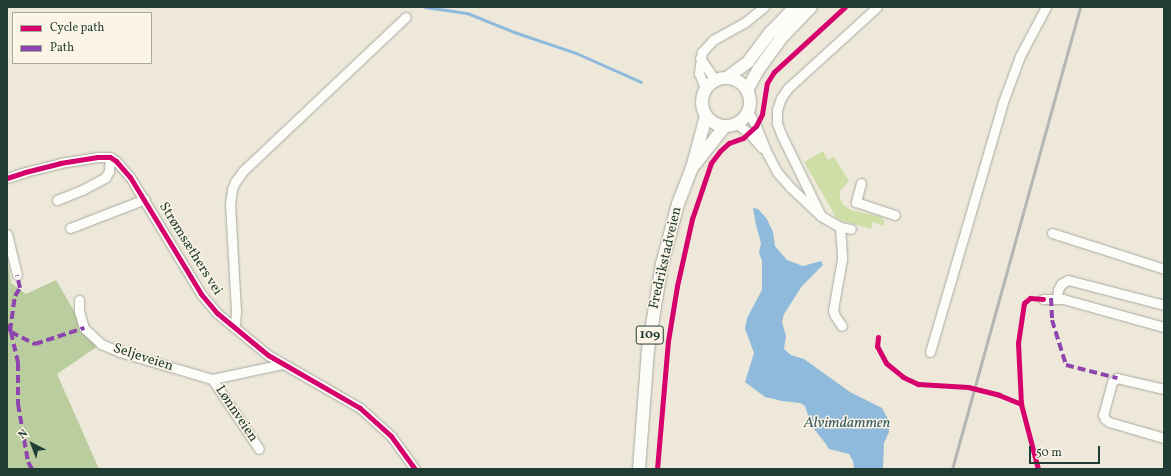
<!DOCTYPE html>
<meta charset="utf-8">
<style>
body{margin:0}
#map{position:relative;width:1171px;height:476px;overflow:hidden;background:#ede8da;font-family:Vollkorn,serif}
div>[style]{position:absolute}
.green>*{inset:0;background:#cfdea7}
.forest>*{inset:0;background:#bacd9e}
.water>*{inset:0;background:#90badb}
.stream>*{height:3px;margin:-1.5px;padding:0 1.5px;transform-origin:1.5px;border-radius:1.5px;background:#90badb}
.roads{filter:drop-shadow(0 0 1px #a8a9a0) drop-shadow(0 0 1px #a8a9a0)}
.minor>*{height:9px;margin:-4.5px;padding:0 4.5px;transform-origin:4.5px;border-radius:4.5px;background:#fcfcf9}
.major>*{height:12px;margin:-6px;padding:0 6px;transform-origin:6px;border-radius:6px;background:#fcfcf9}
.major>.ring{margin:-6px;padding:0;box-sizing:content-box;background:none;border:12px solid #fcfcf9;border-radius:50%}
.rail>*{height:3px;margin:-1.5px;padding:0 1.5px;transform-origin:1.5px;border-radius:1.5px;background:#b3b6b3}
.quiet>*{height:4px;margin-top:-2px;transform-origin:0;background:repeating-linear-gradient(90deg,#8e44ad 0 8px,transparent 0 12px)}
.cycleway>*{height:5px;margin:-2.5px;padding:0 2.5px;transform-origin:2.5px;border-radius:2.5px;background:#d6006c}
span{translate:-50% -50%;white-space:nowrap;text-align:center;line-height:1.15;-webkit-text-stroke:3px #fcf5e5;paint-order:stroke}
.shield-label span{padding:1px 3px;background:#fcf5e5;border:1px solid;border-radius:3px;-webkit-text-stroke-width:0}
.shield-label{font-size:13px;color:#1f3d34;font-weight:700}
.street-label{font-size:14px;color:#1f3d34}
.water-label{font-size:15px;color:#355d66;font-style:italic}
.frame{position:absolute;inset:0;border:8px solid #1f3d34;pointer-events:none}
.legend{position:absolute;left:12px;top:12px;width:140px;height:52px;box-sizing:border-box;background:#fcf5e5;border:1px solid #a4ab9e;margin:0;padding:5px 7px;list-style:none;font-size:12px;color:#1f3d34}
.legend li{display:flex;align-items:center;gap:8px;height:20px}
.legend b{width:20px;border:1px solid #a4ab9e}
.north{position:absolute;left:12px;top:424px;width:40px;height:40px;-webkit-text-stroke:3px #fcf5e5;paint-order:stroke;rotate:318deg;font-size:11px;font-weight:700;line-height:16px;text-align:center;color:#1f3d34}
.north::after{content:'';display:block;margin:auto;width:14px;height:18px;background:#1f3d34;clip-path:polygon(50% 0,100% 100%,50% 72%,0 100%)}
.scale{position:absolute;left:1029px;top:446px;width:71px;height:18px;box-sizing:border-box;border:2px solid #1f3d34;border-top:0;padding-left:5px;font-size:12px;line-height:14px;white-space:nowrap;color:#1f3d34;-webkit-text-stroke:3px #fcf5e5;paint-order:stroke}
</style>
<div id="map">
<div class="green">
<div style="clip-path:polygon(823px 151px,828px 160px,834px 157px,849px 181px,840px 191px,840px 198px,843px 205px,851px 210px,881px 217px,884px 221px,884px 226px,873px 222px,871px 229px,840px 220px,836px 217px,804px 162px)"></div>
</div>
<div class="forest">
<div style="clip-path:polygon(7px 257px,11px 283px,26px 294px,56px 280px,84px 328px,101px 344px,57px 374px,99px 469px,7px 469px)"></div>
</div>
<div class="water">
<div style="clip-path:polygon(753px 208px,758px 209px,767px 219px,773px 232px,775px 246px,787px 260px,803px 266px,821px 261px,823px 265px,802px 286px,784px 314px,782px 322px,786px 336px,784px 349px,791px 355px,804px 359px,850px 392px,882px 408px,889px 421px,889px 432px,884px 443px,883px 469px,854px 469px,853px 461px,849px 454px,829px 449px,825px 443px,811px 425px,805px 406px,800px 403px,782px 401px,765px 397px,745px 382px,754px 353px,745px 329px,747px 318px,762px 290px,762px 261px,759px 253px,761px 243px,756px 225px)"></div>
</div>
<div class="stream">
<div style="left:425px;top:7px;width:42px;rotate:8.1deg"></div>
<div style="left:467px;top:13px;width:51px;rotate:22deg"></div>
<div style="left:514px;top:32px;width:65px;rotate:18.7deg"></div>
<div style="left:576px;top:53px;width:71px;rotate:24deg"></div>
</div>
<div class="roads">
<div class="minor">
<div style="left:700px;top:58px;width:27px;rotate:56deg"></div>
<div style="left:705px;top:88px;width:16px;rotate:-112deg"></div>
<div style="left:699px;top:73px;width:21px;rotate:-82deg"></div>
<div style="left:702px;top:52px;width:16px;rotate:-47deg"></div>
<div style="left:713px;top:40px;width:35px;rotate:-29deg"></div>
<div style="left:744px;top:23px;width:26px;rotate:-39deg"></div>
<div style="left:748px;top:112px;width:16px;rotate:60deg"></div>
<div style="left:756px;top:126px;width:29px;rotate:68deg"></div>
<div style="left:767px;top:153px;width:21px;rotate:62deg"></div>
<div style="left:777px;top:172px;width:20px;rotate:49deg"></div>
<div style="left:790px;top:187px;width:42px;rotate:43.1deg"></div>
<div style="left:821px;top:216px;width:22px;rotate:30deg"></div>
<div style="left:840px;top:227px;width:11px;rotate:10deg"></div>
<div style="left:737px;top:124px;width:15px;rotate:37deg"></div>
<div style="left:749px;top:133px;width:20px;rotate:49deg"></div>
<div style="left:7px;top:178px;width:19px;rotate:-18deg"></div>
<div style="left:25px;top:172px;width:36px;rotate:-14deg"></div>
<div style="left:60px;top:163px;width:38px;rotate:-9deg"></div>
<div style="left:98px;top:157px;width:12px"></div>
<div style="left:110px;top:157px;width:7px;rotate:34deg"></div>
<div style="left:116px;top:161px;width:21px;rotate:49deg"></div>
<div style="left:130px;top:177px;width:137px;rotate:58.7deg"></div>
<div style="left:201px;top:294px;width:25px;rotate:50deg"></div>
<div style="left:217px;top:313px;width:66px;rotate:39.5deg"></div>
<div style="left:268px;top:355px;width:106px;rotate:29.9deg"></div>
<div style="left:360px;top:408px;width:42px;rotate:42.1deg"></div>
<div style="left:391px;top:436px;width:41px;rotate:54deg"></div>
<div style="left:861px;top:183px;width:20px;rotate:105deg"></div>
<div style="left:856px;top:202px;width:41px;rotate:18.4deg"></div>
<div style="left:57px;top:200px;width:27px;rotate:-22deg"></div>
<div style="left:82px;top:190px;width:26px;rotate:-28deg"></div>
<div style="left:105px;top:178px;width:8px;rotate:-60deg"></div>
<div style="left:109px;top:171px;width:14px;rotate:-86deg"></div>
<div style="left:821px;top:216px;width:91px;rotate:-116deg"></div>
<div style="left:781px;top:134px;width:12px;rotate:-110deg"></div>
<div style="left:777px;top:123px;width:13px;rotate:-90deg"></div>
<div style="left:777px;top:110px;width:13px;rotate:-72deg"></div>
<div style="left:781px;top:98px;width:12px;rotate:-55deg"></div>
<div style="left:788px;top:88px;width:120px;rotate:-42.3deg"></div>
<div style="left:840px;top:227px;width:32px;rotate:86deg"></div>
<div style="left:842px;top:259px;width:52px;rotate:100deg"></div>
<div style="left:833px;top:310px;width:6px;rotate:72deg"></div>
<div style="left:835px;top:316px;width:12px;rotate:55deg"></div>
<div style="left:70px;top:228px;width:80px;rotate:-21.1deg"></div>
<div style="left:1052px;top:233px;width:118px;rotate:17.8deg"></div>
<div style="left:7px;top:234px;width:42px;rotate:76.3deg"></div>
<div style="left:1043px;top:299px;width:20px"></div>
<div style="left:1063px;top:299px;width:105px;rotate:15.5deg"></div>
<div style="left:1057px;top:299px;width:9px;rotate:-84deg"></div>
<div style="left:1058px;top:290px;width:7px;rotate:-63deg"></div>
<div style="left:1061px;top:284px;width:8px;rotate:-30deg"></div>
<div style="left:1068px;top:280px;width:99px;rotate:14.6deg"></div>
<div style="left:79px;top:300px;width:11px;rotate:90deg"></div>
<div style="left:79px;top:311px;width:18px;rotate:74deg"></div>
<div style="left:84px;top:328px;width:23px;rotate:43deg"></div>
<div style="left:101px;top:344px;width:21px;rotate:23deg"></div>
<div style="left:120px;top:352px;width:96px;rotate:16.4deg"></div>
<div style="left:212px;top:379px;width:73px;rotate:-11.9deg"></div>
<div style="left:235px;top:328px;width:17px;rotate:-87deg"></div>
<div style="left:236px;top:311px;width:107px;rotate:-93.2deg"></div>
<div style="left:230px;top:204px;width:15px;rotate:-82deg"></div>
<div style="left:232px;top:189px;width:8px;rotate:-67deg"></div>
<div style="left:235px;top:182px;width:14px;rotate:-54deg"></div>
<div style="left:243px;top:171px;width:224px;rotate:-43.4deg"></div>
<div style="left:930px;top:352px;width:260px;rotate:-73.7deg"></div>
<div style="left:1003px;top:102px;width:49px;rotate:-69.7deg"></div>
<div style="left:1020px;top:56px;width:55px;rotate:-62deg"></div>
<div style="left:212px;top:379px;width:84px;rotate:56.1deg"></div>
<div style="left:1164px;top:389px;width:48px;rotate:-166.8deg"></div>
<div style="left:1117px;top:378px;width:6px;rotate:141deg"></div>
<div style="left:1112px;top:382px;width:34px;rotate:105deg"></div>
<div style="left:1103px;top:415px;width:4px;rotate:63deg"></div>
<div style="left:1105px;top:419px;width:5px;rotate:37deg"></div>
<div style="left:1109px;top:422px;width:57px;rotate:16.2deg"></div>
</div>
<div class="major">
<div style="left:728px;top:77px;width:25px;rotate:-37deg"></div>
<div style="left:748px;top:62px;width:38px;rotate:-53deg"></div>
<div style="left:771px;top:32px;width:35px;rotate:-46deg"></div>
<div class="ring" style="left:702px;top:78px;width:36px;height:36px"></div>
<div style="left:747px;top:90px;width:23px;rotate:-61deg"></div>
<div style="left:758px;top:70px;width:39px;rotate:-54deg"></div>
<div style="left:781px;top:38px;width:43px;rotate:-45.9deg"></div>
<div style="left:695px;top:164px;width:48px;rotate:-51.7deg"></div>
<div style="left:639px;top:469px;width:119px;rotate:-85.7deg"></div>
<div style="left:648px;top:350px;width:87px;rotate:-80.8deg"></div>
<div style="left:662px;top:264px;width:62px;rotate:-75.1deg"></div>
<div style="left:678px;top:204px;width:39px;rotate:-69deg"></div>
<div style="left:692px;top:168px;width:54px;rotate:-74.9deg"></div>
</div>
</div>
<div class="rail">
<div style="left:952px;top:469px;width:479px;rotate:-74.5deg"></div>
</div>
<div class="quiet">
<div style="left:1051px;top:298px;width:22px;rotate:87deg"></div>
<div style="left:1052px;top:320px;width:47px;rotate:72.7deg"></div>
<div style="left:1066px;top:365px;width:53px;rotate:14.3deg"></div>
<div style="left:7px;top:325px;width:8px;rotate:60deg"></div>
<div style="left:11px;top:332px;width:27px;rotate:27deg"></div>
<div style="left:35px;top:344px;width:52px;rotate:-18.1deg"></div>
<div style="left:10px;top:331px;width:35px;rotate:-82deg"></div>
<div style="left:15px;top:296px;width:9px;rotate:-58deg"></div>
<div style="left:20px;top:288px;width:13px;rotate:-103deg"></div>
<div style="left:11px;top:332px;width:32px;rotate:77deg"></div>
<div style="left:18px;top:363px;width:41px;rotate:90deg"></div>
<div style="left:18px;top:404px;width:59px;rotate:80.2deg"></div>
<div style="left:28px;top:462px;width:8px;rotate:60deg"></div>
</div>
<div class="cycleway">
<div style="left:7px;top:178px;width:19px;rotate:-18deg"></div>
<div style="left:25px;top:172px;width:36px;rotate:-14deg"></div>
<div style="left:60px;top:163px;width:38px;rotate:-9deg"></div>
<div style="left:98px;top:157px;width:12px"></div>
<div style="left:110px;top:157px;width:7px;rotate:34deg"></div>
<div style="left:116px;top:161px;width:21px;rotate:49deg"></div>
<div style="left:130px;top:177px;width:137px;rotate:58.7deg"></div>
<div style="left:201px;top:294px;width:25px;rotate:50deg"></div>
<div style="left:217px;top:313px;width:66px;rotate:39.5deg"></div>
<div style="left:268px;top:355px;width:106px;rotate:29.9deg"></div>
<div style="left:360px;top:408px;width:42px;rotate:42.1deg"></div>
<div style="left:391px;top:436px;width:41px;rotate:54deg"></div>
<div style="left:878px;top:337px;width:9px;rotate:96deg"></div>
<div style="left:877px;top:346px;width:19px;rotate:62deg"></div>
<div style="left:886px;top:363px;width:22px;rotate:39deg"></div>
<div style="left:903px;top:377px;width:17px;rotate:25deg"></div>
<div style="left:918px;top:384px;width:50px;rotate:3.4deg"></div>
<div style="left:968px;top:387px;width:32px;rotate:14deg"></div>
<div style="left:999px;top:395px;width:24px;rotate:22deg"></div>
<div style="left:657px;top:469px;width:128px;rotate:-85.1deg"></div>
<div style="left:668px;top:341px;width:56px;rotate:-80.7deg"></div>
<div style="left:677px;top:286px;width:69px;rotate:-77.4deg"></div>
<div style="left:692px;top:219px;width:59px;rotate:-71.3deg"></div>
<div style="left:711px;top:163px;width:15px;rotate:-53deg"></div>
<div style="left:720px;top:151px;width:12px;rotate:-42deg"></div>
<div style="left:729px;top:143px;width:15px;rotate:-20deg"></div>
<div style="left:743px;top:138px;width:18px;rotate:-43deg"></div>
<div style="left:756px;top:126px;width:13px;rotate:-63deg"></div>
<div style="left:762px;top:114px;width:31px;rotate:-81deg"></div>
<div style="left:767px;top:83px;width:13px;rotate:-58deg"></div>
<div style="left:774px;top:72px;width:96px;rotate:-42.5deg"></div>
<div style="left:1038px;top:469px;width:67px;rotate:-104.7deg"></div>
<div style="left:1021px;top:404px;width:61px;rotate:-92.8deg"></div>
<div style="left:1018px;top:343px;width:40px;rotate:-81.5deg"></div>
<div style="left:1024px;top:303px;width:8px;rotate:-40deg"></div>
<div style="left:1030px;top:298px;width:13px;rotate:4deg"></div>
</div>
<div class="shield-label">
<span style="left:650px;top:335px">109</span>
</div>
<div class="street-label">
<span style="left:190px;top:249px;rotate:58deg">Strømsæthers vei</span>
<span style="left:666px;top:258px;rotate:-77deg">Fredrikstadveien</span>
<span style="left:143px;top:358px;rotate:18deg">Seljeveien</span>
<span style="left:236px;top:414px;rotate:56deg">Lønnveien</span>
</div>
<div class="water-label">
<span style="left:847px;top:424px">Alvimdammen</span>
</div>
<div class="frame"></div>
<ul class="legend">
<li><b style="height:5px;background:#d6006c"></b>Cycle path</li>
<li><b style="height:5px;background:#8e44ad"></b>Path</li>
</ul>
<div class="north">N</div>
<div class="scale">50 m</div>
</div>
